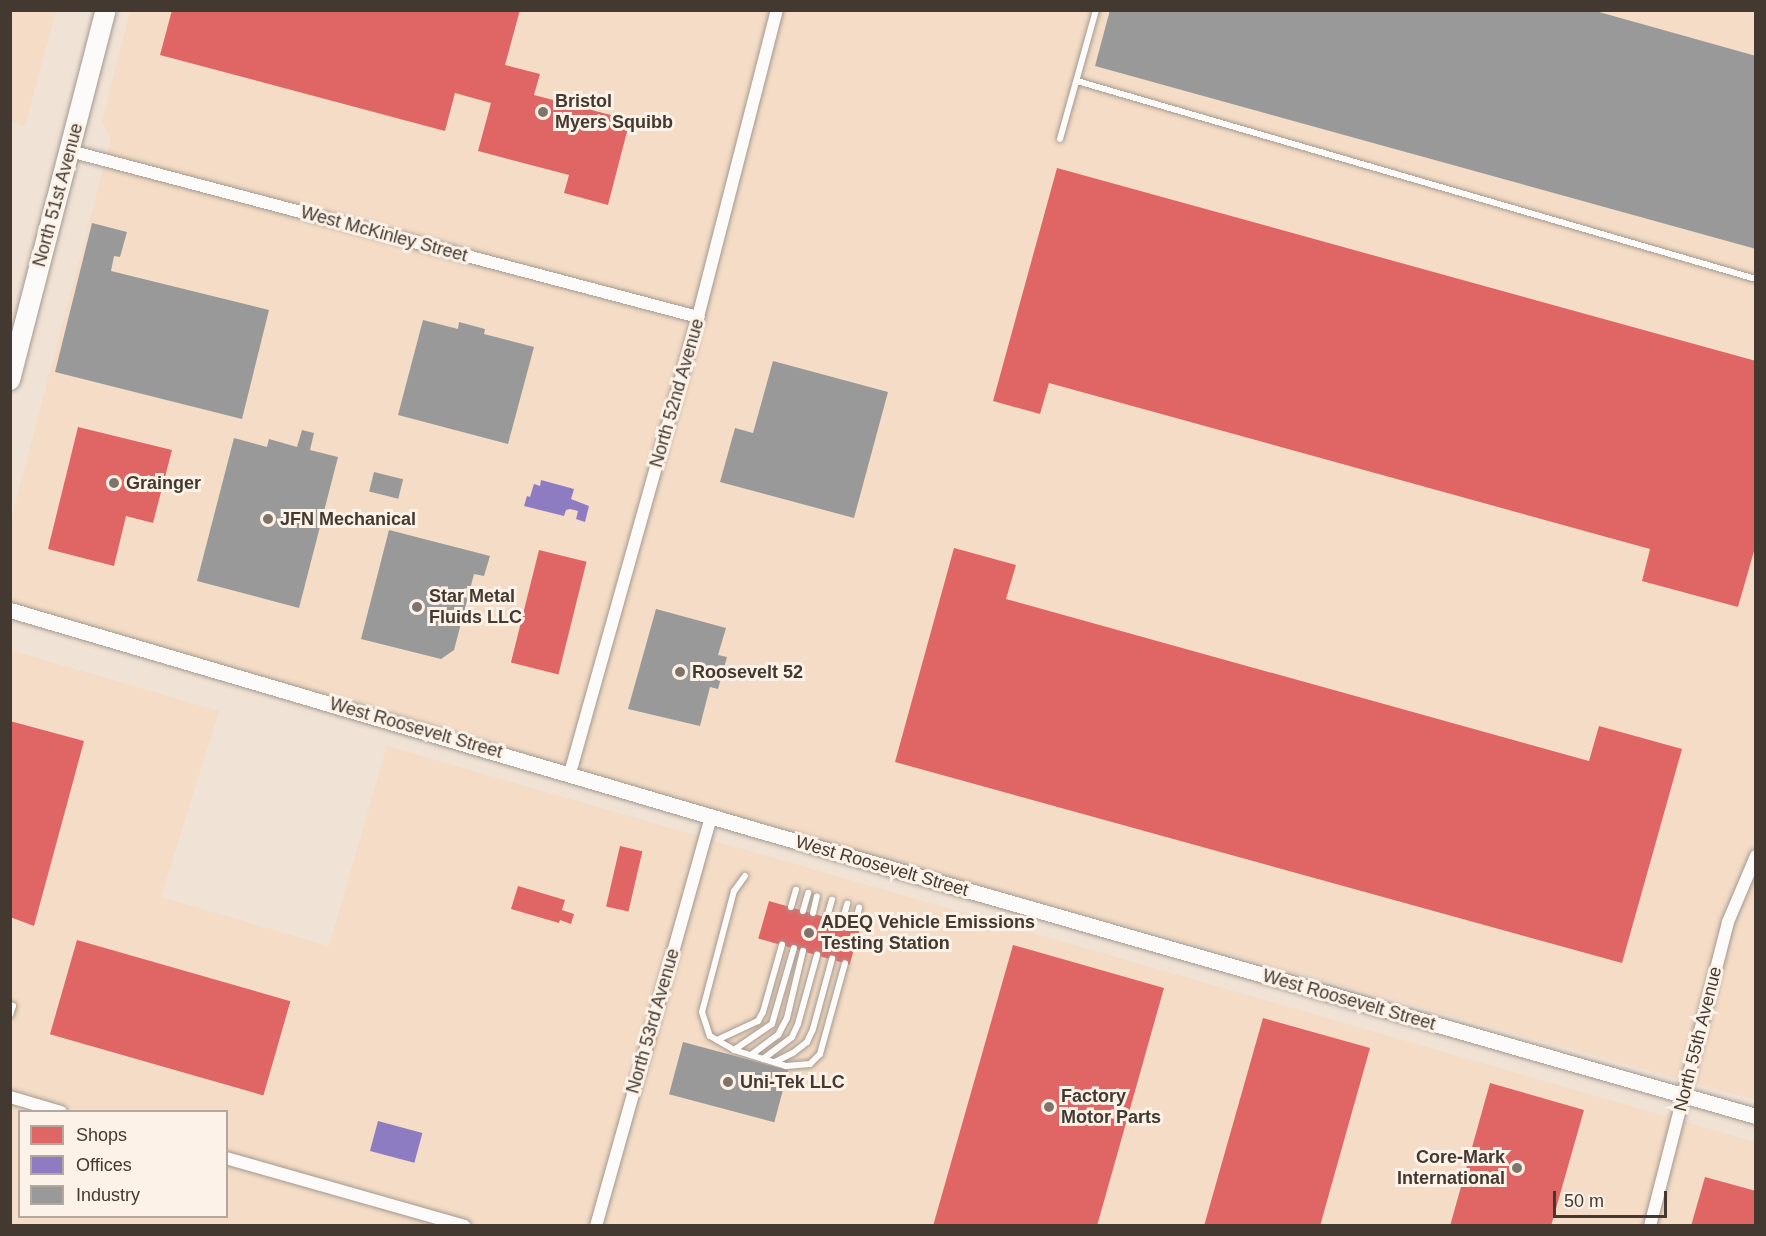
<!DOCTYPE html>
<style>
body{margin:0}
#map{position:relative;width:1766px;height:1236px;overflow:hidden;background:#f0e2d5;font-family:Arial,sans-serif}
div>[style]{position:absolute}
.built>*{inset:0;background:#f4dcc6}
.shops>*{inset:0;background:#e06666;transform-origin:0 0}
.offices>*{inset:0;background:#8e7cc3;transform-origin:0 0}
.industry>*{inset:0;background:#999;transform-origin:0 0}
.roads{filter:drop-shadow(0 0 2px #a49990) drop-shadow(0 0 2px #a49990)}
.service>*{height:6px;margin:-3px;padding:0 3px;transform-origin:3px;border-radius:3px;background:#fdfbf9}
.minor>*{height:12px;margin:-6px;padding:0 6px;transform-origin:6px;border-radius:6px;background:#fdfbf9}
.tertiary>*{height:15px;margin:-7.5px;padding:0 7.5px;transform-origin:7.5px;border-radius:7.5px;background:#fdfbf9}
.primary>*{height:20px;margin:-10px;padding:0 10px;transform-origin:10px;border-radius:10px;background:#fdfbf9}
.dots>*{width:16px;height:16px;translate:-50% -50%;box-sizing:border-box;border:3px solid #fcf2e8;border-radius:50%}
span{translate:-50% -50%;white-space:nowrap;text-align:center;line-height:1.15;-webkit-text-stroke:6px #fcf2e8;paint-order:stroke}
.poi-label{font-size:18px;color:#433930;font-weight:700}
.left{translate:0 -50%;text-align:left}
.right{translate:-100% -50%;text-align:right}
.street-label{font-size:18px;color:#433930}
.frame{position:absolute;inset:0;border:12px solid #433930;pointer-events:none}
.legend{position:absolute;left:18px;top:1110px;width:210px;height:108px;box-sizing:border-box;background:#fcf2e8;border:2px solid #b2a89e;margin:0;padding:8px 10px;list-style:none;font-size:18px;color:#433930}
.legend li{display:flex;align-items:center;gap:12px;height:30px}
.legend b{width:30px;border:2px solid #b2a89e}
.scale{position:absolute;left:1553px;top:1191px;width:114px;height:27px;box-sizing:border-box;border:3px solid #433930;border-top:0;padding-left:8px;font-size:18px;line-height:21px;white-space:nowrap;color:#433930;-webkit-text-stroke:4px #fcf2e8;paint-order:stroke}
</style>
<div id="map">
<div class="built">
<div style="clip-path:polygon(10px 11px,56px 11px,25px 126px,11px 122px)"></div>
<div style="clip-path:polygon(130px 11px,1755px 11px,1755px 1100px,836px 845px,11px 610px,11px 520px,111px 140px,102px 121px)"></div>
<div style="clip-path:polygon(evenodd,10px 650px,219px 711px,161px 897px,329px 946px,387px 746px,1755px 1142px,1755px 1225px,11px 1225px,10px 650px,20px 1112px,226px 1112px,226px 1216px,20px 1216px,20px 1112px)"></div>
</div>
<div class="shops">
<div style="clip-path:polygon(172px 10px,520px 10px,505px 65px,540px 74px,534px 95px,630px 120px,608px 205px,564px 193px,569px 175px,478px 151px,491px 103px,455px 93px,445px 131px,160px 55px)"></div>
<div style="clip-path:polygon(1057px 168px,1756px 361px,1756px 544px,1738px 607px,1642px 581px,1650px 549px,1049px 383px,1040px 414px,993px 401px)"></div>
<div style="clip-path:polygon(78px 427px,172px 450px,153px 523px,126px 516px,114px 566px,48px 549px)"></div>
<div style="clip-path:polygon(954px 548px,1016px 565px,1006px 599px,1589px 761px,1599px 726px,1682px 749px,1622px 963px,895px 762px)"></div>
<div style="left:539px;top:550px;width:49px;height:116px;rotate:14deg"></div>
<div style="clip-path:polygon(10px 721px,84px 741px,34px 926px,10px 917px)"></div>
<div style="left:620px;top:846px;width:23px;height:62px;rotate:13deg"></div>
<div style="clip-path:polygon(518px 886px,565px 900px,562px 910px,574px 914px,571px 924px,560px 920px,559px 923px,511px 909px)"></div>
<div style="left:769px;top:901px;width:95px;height:39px;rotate:16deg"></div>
<div style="left:77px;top:940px;width:222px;height:98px;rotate:16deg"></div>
<div style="clip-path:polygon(1013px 945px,1164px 988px,1097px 1226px,933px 1226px)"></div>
<div style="clip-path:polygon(1263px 1018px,1370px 1048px,1320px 1226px,1204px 1226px)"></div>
<div style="clip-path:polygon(1490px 1083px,1584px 1110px,1551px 1226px,1450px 1226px)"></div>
<div style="clip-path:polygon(1705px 1177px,1756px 1191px,1756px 1226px,1691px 1226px)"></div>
</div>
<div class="offices">
<div style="clip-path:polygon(541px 480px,574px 489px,571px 499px,589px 506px,585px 522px,576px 519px,578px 511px,570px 509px,566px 510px,564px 516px,524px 506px,527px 496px,530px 497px,534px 484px,540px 486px)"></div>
<div style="left:378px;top:1121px;width:46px;height:31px;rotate:15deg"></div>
</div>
<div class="industry">
<div style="clip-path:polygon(1110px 10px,1592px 10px,1756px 56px,1756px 249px,1095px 66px)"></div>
<div style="clip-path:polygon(92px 223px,127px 232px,120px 257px,114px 256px,111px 271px,269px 310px,242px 419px,55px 372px)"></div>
<div style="clip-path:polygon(423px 320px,458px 329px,459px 322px,485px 329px,484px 334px,534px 347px,508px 444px,398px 415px)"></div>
<div style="clip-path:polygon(773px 361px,888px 392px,854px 518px,720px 482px,735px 428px,753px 433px)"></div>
<div style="clip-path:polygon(302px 430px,314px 433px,310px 450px,338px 457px,299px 608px,197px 581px,234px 438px,267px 447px,269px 439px,297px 447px)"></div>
<div style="left:374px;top:472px;width:30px;height:20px;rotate:14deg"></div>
<div style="clip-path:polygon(389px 530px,490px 556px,484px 576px,474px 574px,454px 650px,441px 659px,361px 639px)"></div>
<div style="clip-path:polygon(656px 609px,726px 628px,718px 655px,727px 657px,718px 689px,710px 687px,700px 726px,628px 709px)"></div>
<div style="left:683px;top:1042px;width:109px;height:54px;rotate:15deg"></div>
</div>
<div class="roads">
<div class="service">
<div style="left:1077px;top:81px;width:707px;rotate:16.26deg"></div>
<div style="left:1060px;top:139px;width:134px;rotate:-74.4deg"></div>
<div style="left:745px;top:876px;width:19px;rotate:126deg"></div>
<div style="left:734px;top:891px;width:125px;rotate:104.8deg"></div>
<div style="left:702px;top:1012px;width:25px;rotate:72deg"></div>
<div style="left:710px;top:1036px;width:28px;rotate:30deg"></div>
<div style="left:734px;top:1050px;width:54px;rotate:17.1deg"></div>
<div style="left:786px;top:1066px;width:24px;rotate:-5deg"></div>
<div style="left:810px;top:1064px;width:14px;rotate:-45deg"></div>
<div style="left:820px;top:1054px;width:94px;rotate:-74.6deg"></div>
<div style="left:791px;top:907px;width:18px;rotate:-74deg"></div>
<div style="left:803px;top:911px;width:19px;rotate:-74deg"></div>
<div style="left:813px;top:913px;width:17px;rotate:-77deg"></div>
<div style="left:827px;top:917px;width:18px;rotate:-74deg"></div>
<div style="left:842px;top:922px;width:19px;rotate:-74deg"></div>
<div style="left:855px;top:925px;width:18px;rotate:-77deg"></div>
<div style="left:10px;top:1005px;width:3px;rotate:18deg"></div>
<div style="left:13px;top:1006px;width:9px;rotate:108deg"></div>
<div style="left:717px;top:1040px;width:45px;rotate:-24.9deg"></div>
<div style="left:758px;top:1021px;width:10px;rotate:-61deg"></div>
<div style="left:763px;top:1012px;width:70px;rotate:-74.2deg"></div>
<div style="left:734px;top:1050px;width:46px;rotate:-34.4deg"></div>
<div style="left:772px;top:1024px;width:79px;rotate:-73.9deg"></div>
<div style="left:751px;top:1055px;width:34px;rotate:-37deg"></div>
<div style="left:778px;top:1035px;width:19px;rotate:-62deg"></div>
<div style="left:787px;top:1018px;width:69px;rotate:-76.6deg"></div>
<div style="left:763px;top:1059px;width:36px;rotate:-37deg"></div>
<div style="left:792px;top:1037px;width:14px;rotate:-65deg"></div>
<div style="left:798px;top:1024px;width:72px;rotate:-74.6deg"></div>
<div style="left:775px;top:1062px;width:20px;rotate:-27deg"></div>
<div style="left:793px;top:1053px;width:18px;rotate:-38deg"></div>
<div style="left:807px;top:1042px;width:14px;rotate:-65deg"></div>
<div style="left:813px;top:1029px;width:73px;rotate:-74.8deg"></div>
</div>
<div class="minor">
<div style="left:70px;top:151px;width:650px;rotate:14.81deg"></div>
<div style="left:570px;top:773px;width:474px;rotate:-74.3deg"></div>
<div style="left:698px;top:317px;width:317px;rotate:-75.6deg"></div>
<div style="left:10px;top:1097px;width:53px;rotate:16.4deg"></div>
<div style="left:226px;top:1158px;width:248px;rotate:15.9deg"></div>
<div style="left:596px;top:1226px;width:425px;rotate:-74.3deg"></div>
<div style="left:1650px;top:1226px;width:314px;rotate:-75.6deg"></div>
<div style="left:1728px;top:922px;width:72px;rotate:-67deg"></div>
</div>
<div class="tertiary">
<div style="left:10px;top:610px;width:779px;rotate:16.41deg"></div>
<div style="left:757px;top:830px;width:1039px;rotate:15.98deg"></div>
</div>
<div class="primary">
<div style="left:10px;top:380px;width:382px;rotate:-75.5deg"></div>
</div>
</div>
<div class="dots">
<div style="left:543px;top:112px;background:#80746a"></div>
<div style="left:114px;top:483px;background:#80746a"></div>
<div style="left:268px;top:519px;background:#80746a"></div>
<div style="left:417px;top:607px;background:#80746a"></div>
<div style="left:680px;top:672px;background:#80746a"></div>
<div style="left:809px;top:933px;background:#80746a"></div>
<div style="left:728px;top:1082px;background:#80746a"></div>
<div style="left:1049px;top:1107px;background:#80746a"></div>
<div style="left:1517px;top:1168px;background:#80746a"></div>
</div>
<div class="poi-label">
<span class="left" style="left:555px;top:112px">Bristol<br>Myers Squibb</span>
<span class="left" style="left:126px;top:483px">Grainger</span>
<span class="left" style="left:280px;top:519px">JFN Mechanical</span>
<span class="left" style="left:429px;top:607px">Star Metal<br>Fluids LLC</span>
<span class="left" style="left:692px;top:672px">Roosevelt 52</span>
<span class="left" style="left:821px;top:933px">ADEQ Vehicle Emissions<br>Testing Station</span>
<span class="left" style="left:740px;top:1082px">Uni-Tek LLC</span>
<span class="left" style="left:1061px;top:1107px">Factory<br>Motor Parts</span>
<span class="right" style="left:1505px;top:1168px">Core-Mark<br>International</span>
</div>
<div class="street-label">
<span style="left:58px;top:195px;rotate:-75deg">North 51st Avenue</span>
<span style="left:384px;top:234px;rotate:15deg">West McKinley Street</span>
<span style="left:677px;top:393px;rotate:-74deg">North 52nd Avenue</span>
<span style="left:416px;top:728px;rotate:16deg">West Roosevelt Street</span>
<span style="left:882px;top:866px;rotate:16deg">West Roosevelt Street</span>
<span style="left:1349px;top:1000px;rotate:16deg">West Roosevelt Street</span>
<span style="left:653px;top:1021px;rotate:-74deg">North 53rd Avenue</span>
<span style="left:1698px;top:1039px;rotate:-76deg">North 55th Avenue</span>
</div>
<div class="frame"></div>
<ul class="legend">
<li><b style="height:16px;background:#e06666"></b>Shops</li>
<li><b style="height:16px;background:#8e7cc3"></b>Offices</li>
<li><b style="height:16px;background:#999"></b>Industry</li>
</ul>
<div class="scale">50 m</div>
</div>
